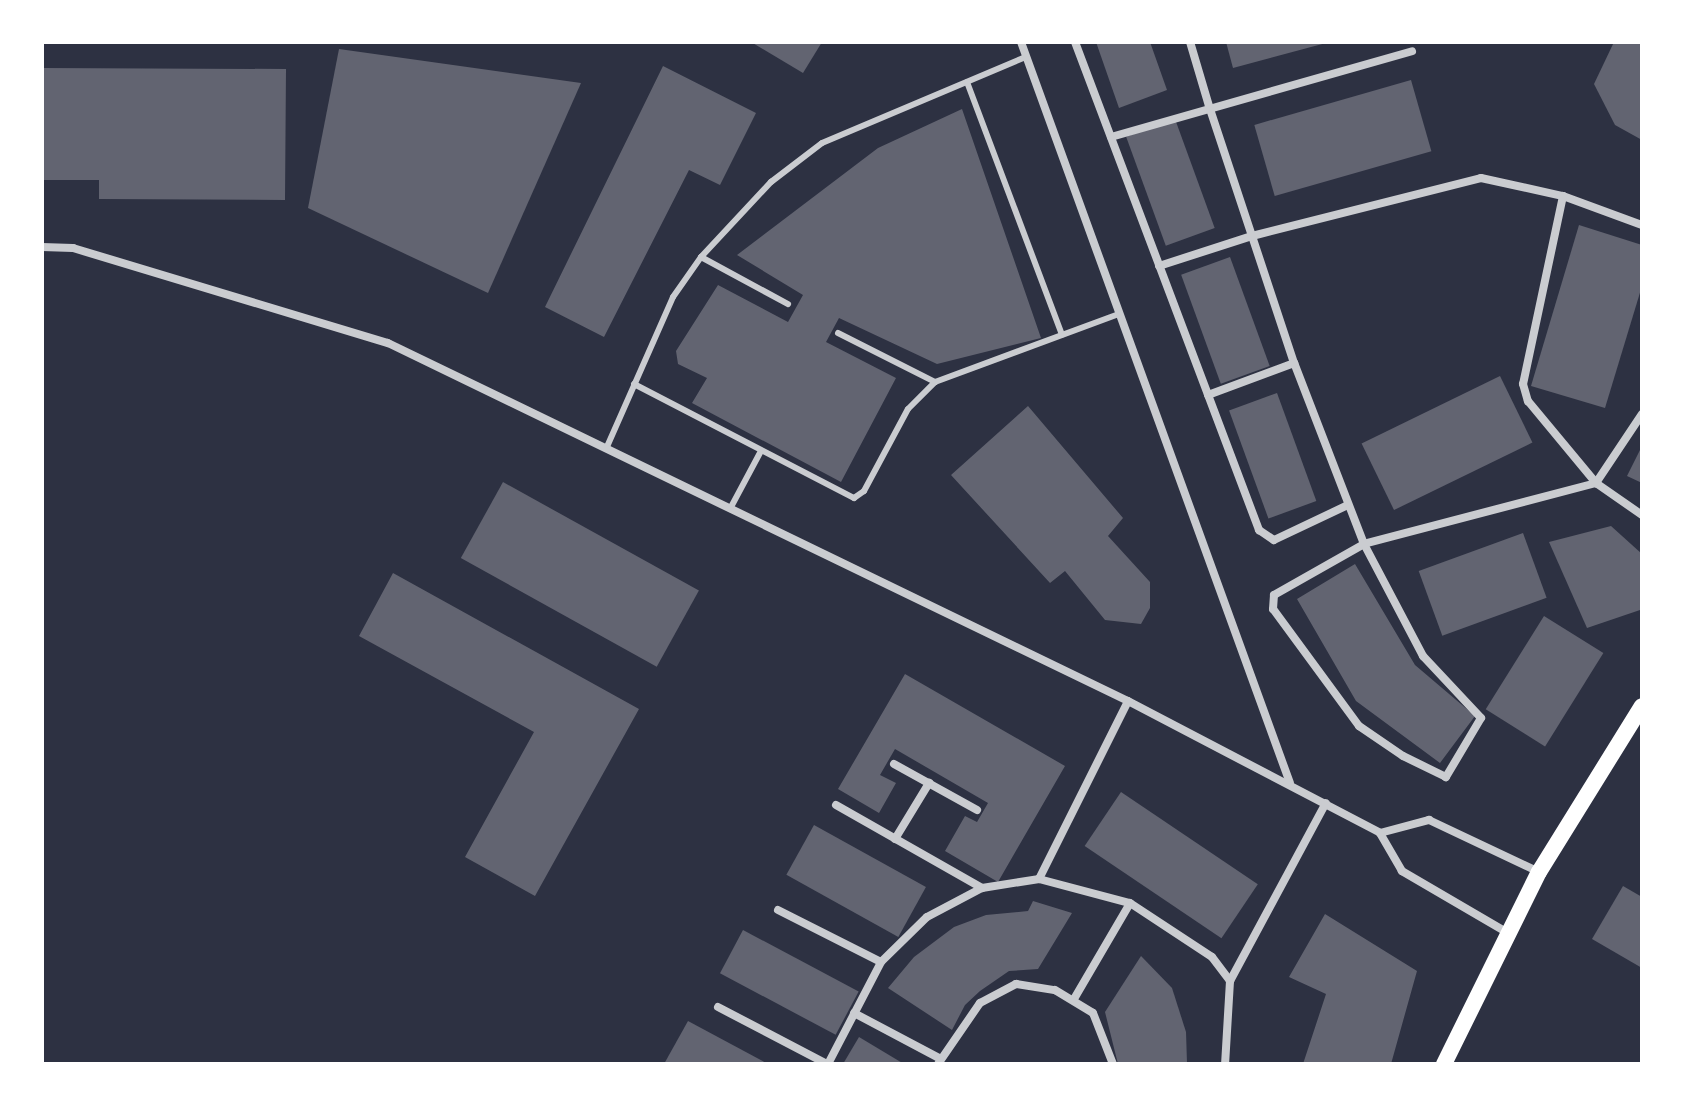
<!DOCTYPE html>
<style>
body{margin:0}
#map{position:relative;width:1684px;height:1106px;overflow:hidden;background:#2d3142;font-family:Karla,sans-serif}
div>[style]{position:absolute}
.building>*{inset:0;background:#626471;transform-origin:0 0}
.service>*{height:6px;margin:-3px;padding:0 3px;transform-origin:3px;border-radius:3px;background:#caccd0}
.minor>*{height:8px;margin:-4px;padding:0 4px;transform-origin:4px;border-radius:4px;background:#caccd0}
.secondary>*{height:16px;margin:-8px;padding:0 8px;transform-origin:8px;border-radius:8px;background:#fff}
span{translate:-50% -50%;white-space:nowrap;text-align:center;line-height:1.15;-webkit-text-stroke:6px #fff;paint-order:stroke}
.frame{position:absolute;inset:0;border:44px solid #fff;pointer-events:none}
</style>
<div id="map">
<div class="building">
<div style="clip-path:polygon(751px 42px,822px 42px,803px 73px)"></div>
<div style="clip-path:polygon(1096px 42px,1150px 42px,1167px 90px,1119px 108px)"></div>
<div style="clip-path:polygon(1226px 42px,1326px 42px,1326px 43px,1233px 68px)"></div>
<div style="clip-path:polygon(1614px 42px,1642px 44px,1642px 140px,1615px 125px,1594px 84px)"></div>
<div style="clip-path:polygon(339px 49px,581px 83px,488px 293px,308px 208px)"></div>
<div style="clip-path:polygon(663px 66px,756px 113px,720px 185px,689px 170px,604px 337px,545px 307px)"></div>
<div style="clip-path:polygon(42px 68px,286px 69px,285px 200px,99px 199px,99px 180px,42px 180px)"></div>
<div style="left:1411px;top:80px;width:74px;height:163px;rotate:74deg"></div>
<div style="clip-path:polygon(962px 109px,1041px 338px,937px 364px,839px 318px,826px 342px,896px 378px,841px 482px,692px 403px,707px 378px,678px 364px,676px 351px,718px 285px,788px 322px,803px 295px,737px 255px,878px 148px)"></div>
<div style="left:1175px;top:119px;width:116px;height:52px;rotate:70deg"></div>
<div style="clip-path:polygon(1579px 225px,1642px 245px,1642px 286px,1605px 408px,1531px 386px)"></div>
<div style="left:1230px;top:257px;width:116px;height:52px;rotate:70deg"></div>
<div style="left:1500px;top:376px;width:74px;height:154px;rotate:64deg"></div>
<div style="left:1277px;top:393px;width:115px;height:51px;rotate:70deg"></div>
<div style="clip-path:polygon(1028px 406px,1123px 518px,1108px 536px,1150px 582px,1150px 608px,1141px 624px,1105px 620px,1065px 571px,1050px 583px,951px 475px)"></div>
<div style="clip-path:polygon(1642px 446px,1642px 483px,1627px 476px)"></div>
<div style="left:503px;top:482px;width:224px;height:87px;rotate:29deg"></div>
<div style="clip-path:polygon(1611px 526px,1642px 554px,1640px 610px,1587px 628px,1549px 542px)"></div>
<div style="left:1523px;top:533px;width:69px;height:111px;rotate:70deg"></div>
<div style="clip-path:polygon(1355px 564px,1415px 665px,1475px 716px,1440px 763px,1356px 701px,1297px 599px)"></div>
<div style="clip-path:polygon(393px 573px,639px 709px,535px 896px,465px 857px,534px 732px,359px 636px)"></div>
<div style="left:1544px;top:616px;width:70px;height:110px;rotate:32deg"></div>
<div style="clip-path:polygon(905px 674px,1065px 766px,998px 882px,945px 851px,965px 816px,977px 822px,988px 803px,895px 749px,880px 775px,896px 783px,879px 813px,838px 789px)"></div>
<div style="left:1121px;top:792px;width:165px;height:65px;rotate:34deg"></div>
<div style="left:814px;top:825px;width:128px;height:57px;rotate:29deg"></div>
<div style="clip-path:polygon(1623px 886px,1642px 897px,1642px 968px,1592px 939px)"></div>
<div style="clip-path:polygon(1033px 901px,1072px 913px,1038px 969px,1009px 971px,980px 991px,965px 1005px,952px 1030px,888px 988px,914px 957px,954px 927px,986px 915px,1028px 911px)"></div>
<div style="clip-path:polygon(1325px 914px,1417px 971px,1391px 1064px,1303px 1064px,1326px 994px,1289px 977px)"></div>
<div style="left:743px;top:930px;width:131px;height:49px;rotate:28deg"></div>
<div style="clip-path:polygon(1141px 956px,1172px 988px,1186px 1032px,1187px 1064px,1118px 1064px,1105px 1012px)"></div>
<div style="clip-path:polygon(688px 1021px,768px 1064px,664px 1064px)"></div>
<div style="clip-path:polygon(859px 1037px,904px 1064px,843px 1064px)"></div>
</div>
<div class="service">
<div style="left:967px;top:82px;width:270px;rotate:69.4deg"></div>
<div style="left:701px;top:257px;width:99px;rotate:28.4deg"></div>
<div style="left:838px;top:333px;width:109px;rotate:26.8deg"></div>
<div style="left:634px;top:384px;width:248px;rotate:27.4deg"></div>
<div style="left:854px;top:498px;width:12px;rotate:-35deg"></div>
<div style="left:864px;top:491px;width:93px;rotate:-61.8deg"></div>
<div style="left:908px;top:409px;width:38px;rotate:-45deg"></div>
<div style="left:935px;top:382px;width:196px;rotate:-20.3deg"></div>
<div style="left:606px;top:449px;width:166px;rotate:-66.2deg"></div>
<div style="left:673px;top:297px;width:49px;rotate:-55deg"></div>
<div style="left:701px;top:257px;width:103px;rotate:-47deg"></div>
<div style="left:771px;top:182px;width:64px;rotate:-37.4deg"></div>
<div style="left:822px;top:143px;width:221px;rotate:-22.9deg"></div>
<div style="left:730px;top:509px;width:66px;rotate:-61.9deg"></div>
</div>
<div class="minor">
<div style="left:1021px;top:42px;width:788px;rotate:70.05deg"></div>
<div style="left:1075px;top:42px;width:522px;rotate:69.34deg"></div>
<div style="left:1259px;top:530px;width:18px;rotate:34deg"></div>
<div style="left:1274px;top:540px;width:82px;rotate:-25.3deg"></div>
<div style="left:1111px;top:137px;width:313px;rotate:-15.9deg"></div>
<div style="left:1563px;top:196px;width:84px;rotate:20.2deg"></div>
<div style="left:42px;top:247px;width:31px;rotate:2deg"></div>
<div style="left:73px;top:248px;width:329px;rotate:16.8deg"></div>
<div style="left:388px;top:343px;width:822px;rotate:25.82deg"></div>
<div style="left:1128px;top:701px;width:284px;rotate:27.6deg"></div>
<div style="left:1159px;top:266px;width:98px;rotate:-17.9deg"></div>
<div style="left:1252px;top:236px;width:236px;rotate:-14.2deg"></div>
<div style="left:1481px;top:178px;width:84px;rotate:12.4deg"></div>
<div style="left:1563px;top:196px;width:192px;rotate:102deg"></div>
<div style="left:1523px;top:384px;width:18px;rotate:74deg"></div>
<div style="left:1528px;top:401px;width:107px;rotate:50.3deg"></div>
<div style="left:1596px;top:483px;width:240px;rotate:165.3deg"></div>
<div style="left:1364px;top:544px;width:194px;rotate:-111.1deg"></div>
<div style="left:1294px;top:363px;width:134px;rotate:-108.3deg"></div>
<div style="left:1252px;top:236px;width:137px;rotate:-108.3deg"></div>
<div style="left:1209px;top:106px;width:67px;rotate:-106.5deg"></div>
<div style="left:1208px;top:395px;width:92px;rotate:-20.4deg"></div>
<div style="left:1642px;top:414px;width:83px;rotate:123.7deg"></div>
<div style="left:1596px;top:483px;width:56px;rotate:34.8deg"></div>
<div style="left:1364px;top:544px;width:127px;rotate:62.2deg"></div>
<div style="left:1423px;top:656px;width:85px;rotate:46.9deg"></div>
<div style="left:1481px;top:718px;width:69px;rotate:120.7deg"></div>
<div style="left:1446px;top:777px;width:48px;rotate:-154deg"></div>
<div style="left:1403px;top:756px;width:53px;rotate:-145.7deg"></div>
<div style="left:1359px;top:726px;width:145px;rotate:-126.3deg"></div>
<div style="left:1273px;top:609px;width:14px;rotate:-86deg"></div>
<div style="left:1274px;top:595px;width:103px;rotate:-29.5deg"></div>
<div style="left:894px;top:764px;width:95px;rotate:29deg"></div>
<div style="left:836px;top:805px;width:168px;rotate:29.6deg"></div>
<div style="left:895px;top:839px;width:66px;rotate:-58.7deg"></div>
<div style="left:1039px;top:879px;width:199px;rotate:-63.4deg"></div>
<div style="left:778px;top:910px;width:115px;rotate:26.8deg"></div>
<div style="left:1508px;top:933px;width:123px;rotate:-149.7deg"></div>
<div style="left:1402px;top:871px;width:44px;rotate:-120.1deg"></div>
<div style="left:1380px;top:833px;width:51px;rotate:-14.9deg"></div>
<div style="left:1429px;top:820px;width:122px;rotate:25.3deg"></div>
<div style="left:1230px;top:981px;width:202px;rotate:-61.7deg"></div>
<div style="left:1074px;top:999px;width:111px;rotate:-59.7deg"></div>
<div style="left:718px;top:1007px;width:123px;rotate:27.6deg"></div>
<div style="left:854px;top:1013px;width:98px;rotate:27.9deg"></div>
<div style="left:828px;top:1064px;width:115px;rotate:-62.5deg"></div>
<div style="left:881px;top:962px;width:64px;rotate:-44.4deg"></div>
<div style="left:927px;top:917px;width:62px;rotate:-27.8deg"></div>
<div style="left:982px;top:888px;width:58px;rotate:-9deg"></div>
<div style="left:1039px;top:879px;width:94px;rotate:14.8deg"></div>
<div style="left:1130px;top:903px;width:98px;rotate:33.4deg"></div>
<div style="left:1212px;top:957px;width:30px;rotate:53deg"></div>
<div style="left:1230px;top:981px;width:83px;rotate:93.4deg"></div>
<div style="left:938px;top:1064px;width:74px;rotate:-55.5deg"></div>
<div style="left:980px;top:1003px;width:41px;rotate:-27.8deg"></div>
<div style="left:1016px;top:984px;width:39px;rotate:9deg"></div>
<div style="left:1055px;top:990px;width:44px;rotate:31.2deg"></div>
<div style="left:1093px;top:1013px;width:55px;rotate:68.6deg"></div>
</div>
<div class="secondary">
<div style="left:1444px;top:1064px;width:214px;rotate:-63.7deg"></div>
<div style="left:1539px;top:872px;width:195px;rotate:-58.2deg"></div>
</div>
<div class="frame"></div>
</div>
